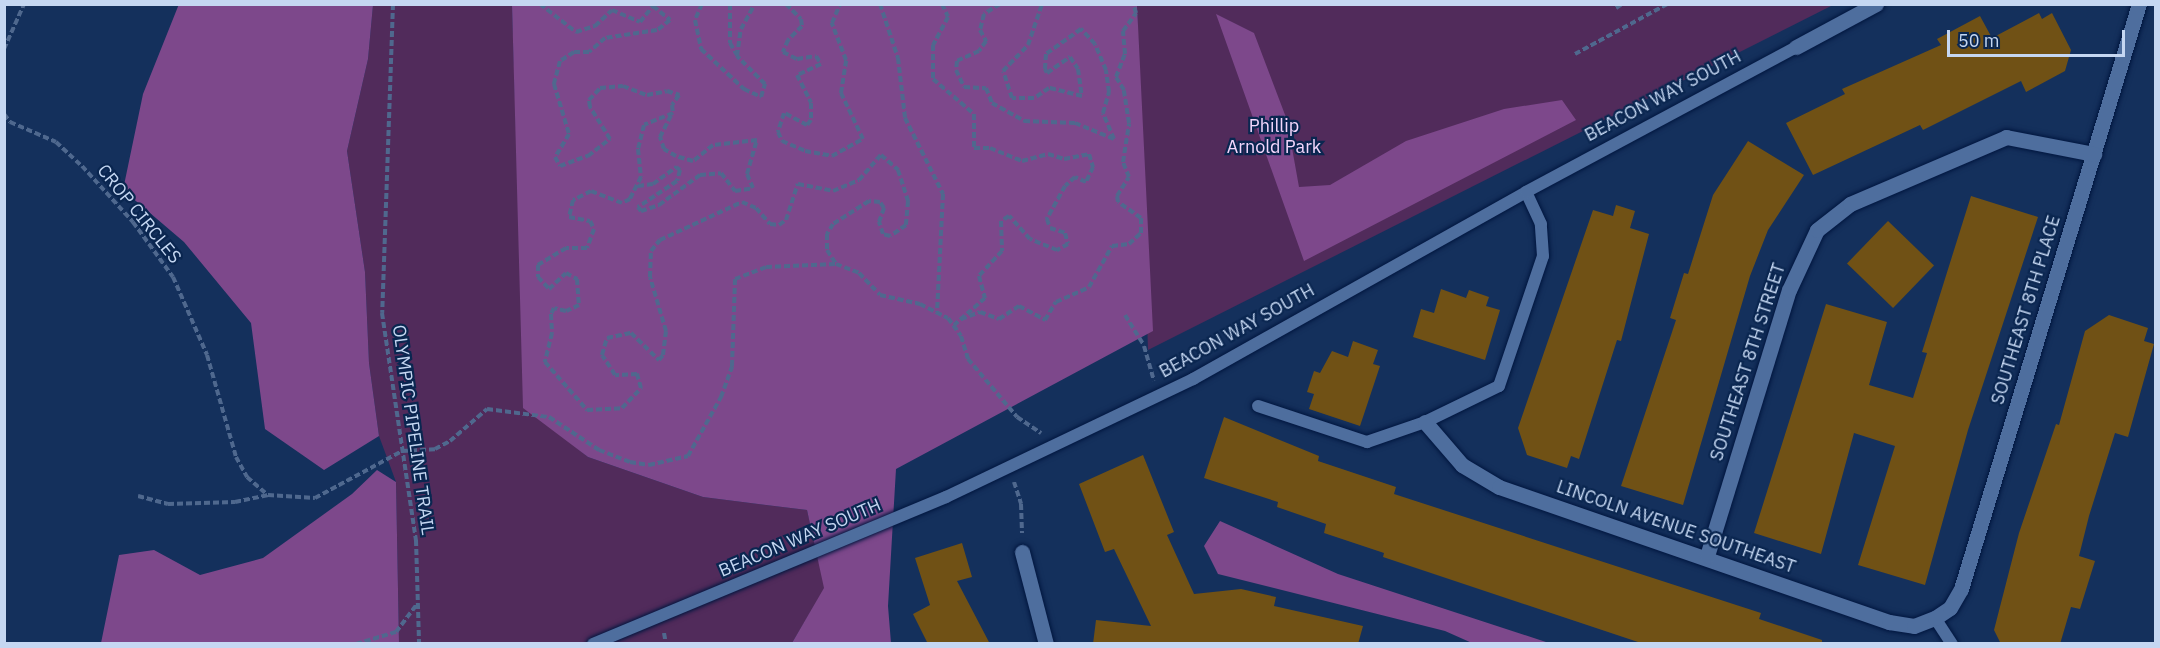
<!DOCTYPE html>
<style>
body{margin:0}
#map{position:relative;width:2160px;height:648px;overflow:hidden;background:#14305c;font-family:"IBM Plex Sans",sans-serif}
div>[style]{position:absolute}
.green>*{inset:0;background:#512b5b}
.forest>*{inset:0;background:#7d488b}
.building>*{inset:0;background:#705115;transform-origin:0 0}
.path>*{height:4px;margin-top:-2px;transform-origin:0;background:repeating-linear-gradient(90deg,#4f688e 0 6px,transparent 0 9px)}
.roads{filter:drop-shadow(0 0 2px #00163f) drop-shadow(0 0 2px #00163f)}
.lane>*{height:12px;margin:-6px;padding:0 6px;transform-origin:6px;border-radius:6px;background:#4e6e9e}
.street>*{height:15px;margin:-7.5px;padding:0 7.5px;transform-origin:7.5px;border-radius:7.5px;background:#4e6e9e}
span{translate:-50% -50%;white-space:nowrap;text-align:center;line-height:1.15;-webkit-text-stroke:4.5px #0a2650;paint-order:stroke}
.street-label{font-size:18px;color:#c5d7f2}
.park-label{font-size:18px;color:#f5d7fd}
.frame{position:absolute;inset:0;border:6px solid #c5d7f2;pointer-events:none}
.scale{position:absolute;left:1947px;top:30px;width:178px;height:27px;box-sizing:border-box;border:3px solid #c5d7f2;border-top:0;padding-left:8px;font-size:18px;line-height:21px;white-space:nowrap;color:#c5d7f2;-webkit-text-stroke:4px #0a2650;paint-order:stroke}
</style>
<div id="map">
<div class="green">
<div style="clip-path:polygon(373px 5px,512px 5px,525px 406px,588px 457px,703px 497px,807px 510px,825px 588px,792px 643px,399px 643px,396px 482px,379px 436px,369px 363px,365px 272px,347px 151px,368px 59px)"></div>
<div style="clip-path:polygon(1137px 5px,1833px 5px,1148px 350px)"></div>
</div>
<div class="forest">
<div style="clip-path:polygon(179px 4px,373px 5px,368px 59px,347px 151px,365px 272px,369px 363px,379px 436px,324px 470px,265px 429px,251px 323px,184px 242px,123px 190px,143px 94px)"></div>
<div style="clip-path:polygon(512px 5px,1137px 5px,1153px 331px,896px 469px,888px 606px,891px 643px,792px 643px,824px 588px,807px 510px,703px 497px,588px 457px,523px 408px)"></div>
<div style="clip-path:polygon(1216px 14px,1254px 33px,1287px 120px,1299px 187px,1330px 185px,1406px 141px,1504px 109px,1562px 100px,1576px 120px,1304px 261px)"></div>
<div style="clip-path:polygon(377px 470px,396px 482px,399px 643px,101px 643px,119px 555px,154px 550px,200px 575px,263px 558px,352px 494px)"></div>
<div style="clip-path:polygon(1220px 521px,1338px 574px,1549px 643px,1472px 643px,1445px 631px,1218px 574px,1204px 546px)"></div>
</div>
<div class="building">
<div style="clip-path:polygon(2039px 13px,2042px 19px,2052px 13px,2071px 50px,2065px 71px,2026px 92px,2021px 81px,1923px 130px,1920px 125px,1813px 175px,1786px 123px,1845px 94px,1842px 89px,1941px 45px,1937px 39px,1980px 16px,1992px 38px)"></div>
<div style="clip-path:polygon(1748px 141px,1804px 175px,1768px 230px,1750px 276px,1683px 505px,1621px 486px,1676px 320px,1670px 318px,1684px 273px,1688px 274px,1713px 195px)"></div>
<div style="clip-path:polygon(1971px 196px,2038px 217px,1968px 430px,1925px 585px,1858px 565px,1895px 446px,1854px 433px,1821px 554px,1754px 533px,1826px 304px,1887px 322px,1869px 385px,1913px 398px,1927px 353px,1922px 352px)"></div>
<div style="clip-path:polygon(1616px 205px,1635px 211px,1630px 228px,1649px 234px,1621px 341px,1617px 340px,1579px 459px,1571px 456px,1567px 468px,1527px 455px,1518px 428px,1593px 210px,1613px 216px)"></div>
<div style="left:1888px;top:221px;width:64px;height:59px;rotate:44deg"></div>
<div style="clip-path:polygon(1441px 289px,1466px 298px,1469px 290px,1489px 297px,1486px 306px,1500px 310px,1485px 360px,1413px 337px,1421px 309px,1434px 313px)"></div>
<div style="clip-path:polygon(2109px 315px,2148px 328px,2144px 341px,2154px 344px,2128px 437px,2115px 433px,2089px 516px,2079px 556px,2095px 561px,2080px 609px,2071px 607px,2060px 644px,2001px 644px,1994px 630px,2019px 533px,2056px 424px,2059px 425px,2085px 331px)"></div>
<div style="clip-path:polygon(1353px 341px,1378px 350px,1373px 364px,1380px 366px,1360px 426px,1309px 409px,1314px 394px,1307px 392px,1314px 371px,1320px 373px,1332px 351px,1348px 357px)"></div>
<div style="clip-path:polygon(1224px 417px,1319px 456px,1318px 461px,1396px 487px,1394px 494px,1761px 613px,1759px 619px,1822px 640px,1822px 644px,1644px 644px,1383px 557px,1384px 553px,1324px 533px,1326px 524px,1277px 507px,1278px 502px,1204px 478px)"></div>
<div style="clip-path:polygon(1143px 455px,1174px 532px,1167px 535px,1194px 594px,1241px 589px,1276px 597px,1274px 606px,1363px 626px,1358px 644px,1093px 644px,1096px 620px,1151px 626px,1114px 549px,1105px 552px,1079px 484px)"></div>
<div style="clip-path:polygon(962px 543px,972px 577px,957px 581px,990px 644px,928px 644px,913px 614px,930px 605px,915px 558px)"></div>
</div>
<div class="path">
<div style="left:393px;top:4px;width:309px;rotate:92deg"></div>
<div style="left:382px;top:313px;width:230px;rotate:81.5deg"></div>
<div style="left:416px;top:540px;width:104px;rotate:88.3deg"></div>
<div style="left:540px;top:4px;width:46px;rotate:37.9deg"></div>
<div style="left:576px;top:32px;width:20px;rotate:-18deg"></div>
<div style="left:595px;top:26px;width:23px;rotate:-43deg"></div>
<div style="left:612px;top:10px;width:30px;rotate:23deg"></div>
<div style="left:640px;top:22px;width:21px;rotate:-51deg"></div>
<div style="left:653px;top:6px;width:22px;rotate:39deg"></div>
<div style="left:670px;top:20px;width:16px;rotate:142deg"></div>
<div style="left:657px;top:30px;width:53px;rotate:171.3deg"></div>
<div style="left:605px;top:38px;width:21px;rotate:139deg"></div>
<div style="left:589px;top:52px;width:15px;rotate:180deg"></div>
<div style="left:574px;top:52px;width:17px;rotate:147deg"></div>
<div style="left:560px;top:61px;width:24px;rotate:105deg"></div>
<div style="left:554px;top:84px;width:52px;rotate:73.3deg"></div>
<div style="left:569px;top:134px;width:27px;rotate:121deg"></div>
<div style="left:555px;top:157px;width:10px;rotate:61deg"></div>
<div style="left:560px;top:166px;width:30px;rotate:-20deg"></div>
<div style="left:588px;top:156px;width:28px;rotate:-38deg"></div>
<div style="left:610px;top:139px;width:38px;rotate:-122deg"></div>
<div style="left:590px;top:107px;width:7px;rotate:-98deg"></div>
<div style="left:589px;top:100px;width:16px;rotate:-47deg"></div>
<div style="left:600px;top:88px;width:23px;rotate:-5deg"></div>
<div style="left:623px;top:86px;width:26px;rotate:21deg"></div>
<div style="left:647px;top:95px;width:20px;rotate:-11deg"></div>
<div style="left:667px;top:91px;width:13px;rotate:18deg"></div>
<div style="left:679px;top:95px;width:12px;rotate:125deg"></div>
<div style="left:672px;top:105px;width:8px;rotate:83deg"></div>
<div style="left:673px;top:113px;width:31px;rotate:158deg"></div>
<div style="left:644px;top:125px;width:25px;rotate:104deg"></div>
<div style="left:638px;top:149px;width:28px;rotate:84deg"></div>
<div style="left:641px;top:177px;width:25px;rotate:117deg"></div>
<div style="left:630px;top:199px;width:9px;rotate:153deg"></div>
<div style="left:622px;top:203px;width:33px;rotate:-159deg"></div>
<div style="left:591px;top:191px;width:20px;rotate:153deg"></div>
<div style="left:573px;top:200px;width:17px;rotate:103deg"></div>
<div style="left:569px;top:217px;width:21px;rotate:11deg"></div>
<div style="left:590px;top:221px;width:9px;rotate:63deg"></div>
<div style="left:594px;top:229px;width:20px;rotate:110deg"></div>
<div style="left:587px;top:248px;width:21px;rotate:180deg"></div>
<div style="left:566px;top:248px;width:33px;rotate:149deg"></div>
<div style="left:538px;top:265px;width:12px;rotate:90deg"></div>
<div style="left:538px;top:277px;width:16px;rotate:47deg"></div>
<div style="left:549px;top:289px;width:23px;rotate:-43deg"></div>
<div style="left:566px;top:273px;width:13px;rotate:29deg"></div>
<div style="left:577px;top:279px;width:26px;rotate:86deg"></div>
<div style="left:579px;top:305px;width:14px;rotate:155deg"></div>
<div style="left:566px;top:311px;width:12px;rotate:-166deg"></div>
<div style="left:554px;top:308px;width:7px;rotate:117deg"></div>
<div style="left:551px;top:314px;width:19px;rotate:87deg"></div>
<div style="left:552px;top:333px;width:30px;rotate:104deg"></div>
<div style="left:545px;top:362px;width:64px;rotate:48.8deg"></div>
<div style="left:587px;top:410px;width:35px;rotate:-3deg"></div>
<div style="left:622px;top:408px;width:28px;rotate:-46deg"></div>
<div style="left:641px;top:388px;width:15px;rotate:-106deg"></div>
<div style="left:637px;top:374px;width:22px;rotate:177deg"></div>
<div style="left:615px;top:375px;width:9px;rotate:-122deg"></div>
<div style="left:610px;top:367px;width:14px;rotate:-124deg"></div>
<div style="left:602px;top:355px;width:18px;rotate:-74deg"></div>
<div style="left:607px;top:338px;width:25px;rotate:-12deg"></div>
<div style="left:631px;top:333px;width:39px;rotate:44deg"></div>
<div style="left:659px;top:360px;width:6px;rotate:-51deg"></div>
<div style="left:663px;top:355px;width:24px;rotate:-83deg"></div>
<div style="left:666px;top:331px;width:56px;rotate:-106.5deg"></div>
<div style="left:650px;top:277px;width:26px;rotate:-88deg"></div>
<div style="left:651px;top:251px;width:14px;rotate:-51deg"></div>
<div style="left:660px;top:240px;width:90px;rotate:-24.9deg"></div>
<div style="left:742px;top:202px;width:15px;rotate:23deg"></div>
<div style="left:756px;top:208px;width:21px;rotate:49deg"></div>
<div style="left:770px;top:224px;width:9px;rotate:6deg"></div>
<div style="left:779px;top:225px;width:9px;rotate:-36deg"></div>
<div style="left:786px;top:220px;width:38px;rotate:-72deg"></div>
<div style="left:798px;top:184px;width:36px;rotate:11deg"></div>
<div style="left:833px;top:191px;width:28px;rotate:-23deg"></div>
<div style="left:859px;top:180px;width:33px;rotate:-49deg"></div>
<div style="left:881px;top:155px;width:23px;rotate:41deg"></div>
<div style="left:898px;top:170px;width:33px;rotate:72deg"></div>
<div style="left:908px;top:201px;width:24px;rotate:95deg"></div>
<div style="left:906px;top:225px;width:19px;rotate:145deg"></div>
<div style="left:890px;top:236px;width:7px;rotate:-164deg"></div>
<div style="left:883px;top:234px;width:13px;rotate:-108deg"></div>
<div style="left:879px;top:222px;width:15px;rotate:-70deg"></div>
<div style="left:884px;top:208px;width:7px;rotate:-124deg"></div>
<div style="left:880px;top:202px;width:11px;rotate:-175deg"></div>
<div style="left:869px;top:201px;width:43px;rotate:147.4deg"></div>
<div style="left:833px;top:224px;width:12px;rotate:121deg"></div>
<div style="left:827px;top:234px;width:16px;rotate:90deg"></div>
<div style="left:827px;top:250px;width:17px;rotate:57deg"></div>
<div style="left:836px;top:264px;width:25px;rotate:21deg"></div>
<div style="left:859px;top:273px;width:30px;rotate:46deg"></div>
<div style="left:880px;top:295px;width:41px;rotate:12.7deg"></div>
<div style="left:920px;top:304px;width:31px;rotate:27deg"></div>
<div style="left:948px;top:318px;width:22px;rotate:54deg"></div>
<div style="left:961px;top:336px;width:24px;rotate:73deg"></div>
<div style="left:968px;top:359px;width:76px;rotate:49.8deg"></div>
<div style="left:1017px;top:417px;width:29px;rotate:34deg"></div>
<div style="left:702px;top:4px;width:17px;rotate:114deg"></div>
<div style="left:695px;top:20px;width:30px;rotate:78deg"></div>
<div style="left:701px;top:49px;width:59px;rotate:42.9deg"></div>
<div style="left:744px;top:89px;width:19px;rotate:25deg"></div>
<div style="left:761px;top:97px;width:14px;rotate:-73deg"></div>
<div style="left:765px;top:84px;width:40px;rotate:-135deg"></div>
<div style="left:737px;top:56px;width:27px;rotate:-82deg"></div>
<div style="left:741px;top:29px;width:29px;rotate:-61deg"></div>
<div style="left:730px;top:4px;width:39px;rotate:90deg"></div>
<div style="left:730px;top:43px;width:14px;rotate:60deg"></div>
<div style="left:786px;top:4px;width:21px;rotate:45deg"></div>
<div style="left:801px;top:19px;width:7px;rotate:82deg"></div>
<div style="left:802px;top:26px;width:20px;rotate:135deg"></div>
<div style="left:788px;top:40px;width:13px;rotate:113deg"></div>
<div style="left:783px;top:52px;width:16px;rotate:27deg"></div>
<div style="left:797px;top:59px;width:19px;rotate:-9deg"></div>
<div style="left:816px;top:56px;width:9px;rotate:58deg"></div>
<div style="left:821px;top:64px;width:26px;rotate:155deg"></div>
<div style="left:797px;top:75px;width:31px;rotate:63deg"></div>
<div style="left:811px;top:103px;width:17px;rotate:90deg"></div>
<div style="left:811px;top:120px;width:6px;rotate:129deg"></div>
<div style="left:807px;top:125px;width:26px;rotate:-152deg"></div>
<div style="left:784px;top:113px;width:20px;rotate:108deg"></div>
<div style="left:778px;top:132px;width:10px;rotate:66deg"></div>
<div style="left:782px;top:141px;width:25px;rotate:23deg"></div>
<div style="left:805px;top:151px;width:27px;rotate:10deg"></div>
<div style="left:832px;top:156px;width:35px;rotate:-29deg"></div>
<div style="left:863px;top:139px;width:51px;rotate:-115.6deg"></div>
<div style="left:841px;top:93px;width:33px;rotate:-81deg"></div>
<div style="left:846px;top:60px;width:40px;rotate:-111deg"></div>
<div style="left:832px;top:23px;width:21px;rotate:-67deg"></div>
<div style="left:880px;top:4px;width:57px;rotate:71.6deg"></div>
<div style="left:898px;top:58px;width:60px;rotate:83.3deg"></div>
<div style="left:905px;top:118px;width:85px;rotate:63.4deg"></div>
<div style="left:943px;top:194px;width:118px;rotate:92.9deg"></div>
<div style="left:942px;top:4px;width:14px;rotate:65deg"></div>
<div style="left:948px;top:17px;width:32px;rotate:118deg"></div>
<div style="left:933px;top:45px;width:34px;rotate:90deg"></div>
<div style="left:933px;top:79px;width:54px;rotate:40.5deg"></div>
<div style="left:974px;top:114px;width:34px;rotate:90deg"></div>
<div style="left:974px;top:148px;width:16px"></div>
<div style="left:990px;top:148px;width:35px;rotate:22deg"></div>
<div style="left:1022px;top:161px;width:27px;rotate:-15deg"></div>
<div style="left:1048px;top:154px;width:17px;rotate:17deg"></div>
<div style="left:1064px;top:159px;width:25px;rotate:-11deg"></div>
<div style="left:1089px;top:154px;width:14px;rotate:73deg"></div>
<div style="left:1093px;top:167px;width:17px;rotate:115deg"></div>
<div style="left:1086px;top:182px;width:12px;rotate:-156deg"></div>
<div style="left:1075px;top:177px;width:13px;rotate:138deg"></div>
<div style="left:1065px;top:186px;width:38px;rotate:119deg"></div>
<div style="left:1047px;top:219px;width:9px;rotate:72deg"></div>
<div style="left:1050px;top:228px;width:16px;rotate:18deg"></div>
<div style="left:1065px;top:233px;width:11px;rotate:75deg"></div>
<div style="left:1068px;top:244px;width:13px;rotate:151deg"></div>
<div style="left:1057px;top:250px;width:29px;rotate:-158deg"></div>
<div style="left:1030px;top:239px;width:31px;rotate:-132deg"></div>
<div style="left:1009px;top:216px;width:9px;rotate:148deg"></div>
<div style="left:1001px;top:221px;width:30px;rotate:88deg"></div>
<div style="left:1002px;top:251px;width:34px;rotate:133deg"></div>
<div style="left:979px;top:276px;width:23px;rotate:75deg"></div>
<div style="left:985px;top:298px;width:41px;rotate:138.9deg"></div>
<div style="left:1000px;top:4px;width:19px;rotate:148deg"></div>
<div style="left:984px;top:14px;width:16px;rotate:104deg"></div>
<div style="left:980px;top:30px;width:13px;rotate:61deg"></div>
<div style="left:986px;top:41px;width:12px;rotate:125deg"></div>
<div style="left:979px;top:51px;width:24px;rotate:156deg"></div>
<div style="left:957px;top:61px;width:9px;rotate:96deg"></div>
<div style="left:956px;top:70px;width:19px;rotate:65deg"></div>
<div style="left:964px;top:87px;width:22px;rotate:3deg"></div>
<div style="left:986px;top:88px;width:16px;rotate:68deg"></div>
<div style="left:992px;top:103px;width:37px;rotate:29deg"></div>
<div style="left:1024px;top:121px;width:51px;rotate:2.2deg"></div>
<div style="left:1075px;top:123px;width:42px;rotate:22.3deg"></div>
<div style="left:1114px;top:139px;width:28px;rotate:-113deg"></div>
<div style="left:1103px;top:113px;width:22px;rotate:-74deg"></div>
<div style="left:1109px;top:92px;width:22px;rotate:-98deg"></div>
<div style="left:1106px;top:70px;width:28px;rotate:-113deg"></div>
<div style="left:1095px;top:44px;width:21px;rotate:-133deg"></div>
<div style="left:1081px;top:29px;width:43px;rotate:144.5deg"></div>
<div style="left:1046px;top:54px;width:15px;rotate:94deg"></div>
<div style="left:1045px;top:69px;width:4px;rotate:63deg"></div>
<div style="left:1047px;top:73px;width:28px;rotate:-35deg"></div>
<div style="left:1070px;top:57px;width:14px;rotate:56deg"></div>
<div style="left:1078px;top:69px;width:27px;rotate:82deg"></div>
<div style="left:1082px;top:96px;width:34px;rotate:-166deg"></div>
<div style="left:1049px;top:88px;width:18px;rotate:146deg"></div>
<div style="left:1034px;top:98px;width:22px;rotate:180deg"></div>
<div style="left:1012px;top:98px;width:28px;rotate:-108deg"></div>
<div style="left:1003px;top:71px;width:36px;rotate:-46deg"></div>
<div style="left:1028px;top:45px;width:43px;rotate:-71.1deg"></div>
<div style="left:1616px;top:8px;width:7px;rotate:-34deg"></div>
<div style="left:4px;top:49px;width:49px;rotate:-66deg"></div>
<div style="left:1575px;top:54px;width:105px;rotate:-28.5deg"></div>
<div style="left:4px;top:114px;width:10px;rotate:53deg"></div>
<div style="left:10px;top:122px;width:50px;rotate:23.5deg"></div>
<div style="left:56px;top:142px;width:35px;rotate:43deg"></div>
<div style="left:82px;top:166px;width:76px;rotate:47.7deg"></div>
<div style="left:133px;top:222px;width:68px;rotate:54deg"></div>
<div style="left:173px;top:277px;width:85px;rotate:66.4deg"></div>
<div style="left:207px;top:355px;width:106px;rotate:74.1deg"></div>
<div style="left:236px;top:457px;width:23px;rotate:61deg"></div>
<div style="left:247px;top:477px;width:28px;rotate:41deg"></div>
<div style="left:638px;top:186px;width:15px;rotate:-8deg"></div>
<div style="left:653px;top:184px;width:29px;rotate:-36deg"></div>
<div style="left:676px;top:167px;width:5px;rotate:37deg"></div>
<div style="left:680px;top:170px;width:11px;rotate:105deg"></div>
<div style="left:677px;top:181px;width:47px;rotate:146.3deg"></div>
<div style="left:638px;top:207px;width:5px;rotate:53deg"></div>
<div style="left:641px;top:211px;width:19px;rotate:-18deg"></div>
<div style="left:659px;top:205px;width:51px;rotate:-36.2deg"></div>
<div style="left:700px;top:175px;width:21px;rotate:-5deg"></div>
<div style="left:721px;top:173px;width:23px;rotate:52deg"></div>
<div style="left:735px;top:191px;width:18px;rotate:-9deg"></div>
<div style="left:753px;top:188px;width:15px;rotate:-113deg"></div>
<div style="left:747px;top:174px;width:35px;rotate:-74deg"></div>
<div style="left:757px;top:140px;width:44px;rotate:173.5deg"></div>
<div style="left:713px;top:145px;width:26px;rotate:141deg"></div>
<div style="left:693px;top:161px;width:18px;rotate:-164deg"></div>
<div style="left:676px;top:156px;width:14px;rotate:-150deg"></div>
<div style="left:664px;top:149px;width:13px;rotate:-108deg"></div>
<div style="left:660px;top:137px;width:27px;rotate:-63deg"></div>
<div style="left:1125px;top:315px;width:36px;rotate:58deg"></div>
<div style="left:1144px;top:346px;width:36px;rotate:74deg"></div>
<div style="left:961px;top:319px;width:20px;rotate:-20deg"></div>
<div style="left:980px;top:312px;width:20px;rotate:20deg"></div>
<div style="left:999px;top:319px;width:24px;rotate:-33deg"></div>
<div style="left:1019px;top:306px;width:30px;rotate:28deg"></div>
<div style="left:1045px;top:320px;width:21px;rotate:-59deg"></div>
<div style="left:1056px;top:302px;width:36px;rotate:-24deg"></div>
<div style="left:1089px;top:287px;width:47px;rotate:-60.7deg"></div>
<div style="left:1112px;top:246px;width:17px;rotate:-7deg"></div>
<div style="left:1129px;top:244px;width:16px;rotate:-43deg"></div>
<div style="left:1141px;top:233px;width:15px;rotate:-90deg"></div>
<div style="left:1141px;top:218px;width:28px;rotate:-145deg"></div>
<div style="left:1118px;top:202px;width:6px;rotate:-99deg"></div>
<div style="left:1117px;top:196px;width:22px;rotate:-58deg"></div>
<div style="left:1129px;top:177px;width:16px;rotate:-112deg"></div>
<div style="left:1123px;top:162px;width:39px;rotate:-81deg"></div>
<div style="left:1129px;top:123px;width:33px;rotate:-99deg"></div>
<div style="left:1124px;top:90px;width:15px;rotate:-122deg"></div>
<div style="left:1116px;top:77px;width:25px;rotate:-69deg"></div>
<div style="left:1125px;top:54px;width:23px;rotate:-95deg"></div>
<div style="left:1123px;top:31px;width:22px;rotate:-54deg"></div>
<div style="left:1136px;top:13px;width:9px;rotate:-108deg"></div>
<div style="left:1014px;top:482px;width:23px;rotate:72deg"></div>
<div style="left:1021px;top:504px;width:29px;rotate:88deg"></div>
<div style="left:138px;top:496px;width:31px;rotate:15deg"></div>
<div style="left:168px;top:504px;width:67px;rotate:-1.7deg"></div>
<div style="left:235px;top:502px;width:34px;rotate:-12deg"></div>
<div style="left:268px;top:495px;width:47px;rotate:3.7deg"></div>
<div style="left:315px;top:498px;width:99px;rotate:-28.4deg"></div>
<div style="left:402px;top:451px;width:33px;rotate:-3deg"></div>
<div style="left:435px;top:449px;width:17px;rotate:-28deg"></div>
<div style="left:450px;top:441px;width:49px;rotate:-40.9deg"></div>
<div style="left:487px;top:409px;width:63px;rotate:7.4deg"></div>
<div style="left:549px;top:417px;width:60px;rotate:33.4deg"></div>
<div style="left:599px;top:450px;width:33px;rotate:21deg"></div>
<div style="left:630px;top:462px;width:19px;rotate:9deg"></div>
<div style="left:649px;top:465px;width:40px;rotate:-13deg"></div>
<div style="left:688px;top:456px;width:68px;rotate:-60.8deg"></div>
<div style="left:721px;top:397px;width:33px;rotate:-70deg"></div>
<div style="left:732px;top:366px;width:87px;rotate:-88deg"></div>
<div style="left:735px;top:279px;width:33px;rotate:-21deg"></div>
<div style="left:766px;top:267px;width:70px;rotate:-2.5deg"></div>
<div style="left:664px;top:633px;width:11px;rotate:80deg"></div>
<div style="left:356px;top:644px;width:42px;rotate:-16.7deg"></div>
<div style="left:396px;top:632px;width:36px;rotate:-53deg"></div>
</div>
<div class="roads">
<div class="lane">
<div style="left:1258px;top:406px;width:115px;rotate:18.3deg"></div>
<div style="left:1367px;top:442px;width:61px;rotate:-19deg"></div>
<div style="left:1425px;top:422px;width:82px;rotate:-25.9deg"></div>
<div style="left:1499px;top:386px;width:137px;rotate:-71.3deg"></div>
<div style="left:1543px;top:256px;width:32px;rotate:-94deg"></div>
<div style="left:1541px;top:224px;width:35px;rotate:-115deg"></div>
<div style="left:1935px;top:618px;width:31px;rotate:57deg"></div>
<div style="left:593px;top:644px;width:382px;rotate:-22.6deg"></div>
<div style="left:946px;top:497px;width:274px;rotate:-25.5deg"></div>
<div style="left:1193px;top:379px;width:382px;rotate:-29.3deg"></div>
<div style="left:1526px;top:192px;width:306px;rotate:-28.2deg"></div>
</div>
<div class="street">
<div style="left:1796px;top:47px;width:91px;rotate:-28.3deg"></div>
<div style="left:1425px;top:422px;width:57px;rotate:49.3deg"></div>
<div style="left:1462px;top:465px;width:43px;rotate:30.7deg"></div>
<div style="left:1499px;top:487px;width:413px;rotate:19.1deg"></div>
<div style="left:1889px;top:622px;width:25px;rotate:9deg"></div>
<div style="left:1914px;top:626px;width:22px;rotate:-21deg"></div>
<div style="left:1935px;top:618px;width:18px;rotate:-34deg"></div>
<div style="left:1950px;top:608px;width:22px;rotate:-60deg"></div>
<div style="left:1961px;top:589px;width:611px;rotate:-73.08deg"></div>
<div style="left:1022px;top:552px;width:95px;rotate:75.4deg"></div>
<div style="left:1707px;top:556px;width:278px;rotate:-72.9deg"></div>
<div style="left:1789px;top:290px;width:66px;rotate:-65deg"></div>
<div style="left:1817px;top:230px;width:42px;rotate:-38.2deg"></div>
<div style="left:1850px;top:204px;width:170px;rotate:-23.2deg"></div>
<div style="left:2006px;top:137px;width:90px;rotate:10.9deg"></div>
</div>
</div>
<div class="street-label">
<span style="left:1663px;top:96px;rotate:-28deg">BEACON WAY SOUTH</span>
<span style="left:139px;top:214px;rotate:51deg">CROP CIRCLES</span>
<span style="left:2026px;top:310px;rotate:-73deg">SOUTHEAST 8TH PLACE</span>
<span style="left:1237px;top:331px;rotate:-29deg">BEACON WAY SOUTH</span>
<span style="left:1748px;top:362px;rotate:-72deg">SOUTHEAST 8TH STREET</span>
<span style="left:413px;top:430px;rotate:82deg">OLYMPIC PIPELINE TRAIL</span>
<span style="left:1676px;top:527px;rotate:19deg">LINCOLN AVENUE SOUTHEAST</span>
<span style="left:800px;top:538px;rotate:-23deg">BEACON WAY SOUTH</span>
</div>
<div class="park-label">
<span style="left:1274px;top:137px">Phillip<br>Arnold Park</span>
</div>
<div class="frame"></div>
<div class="scale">50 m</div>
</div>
